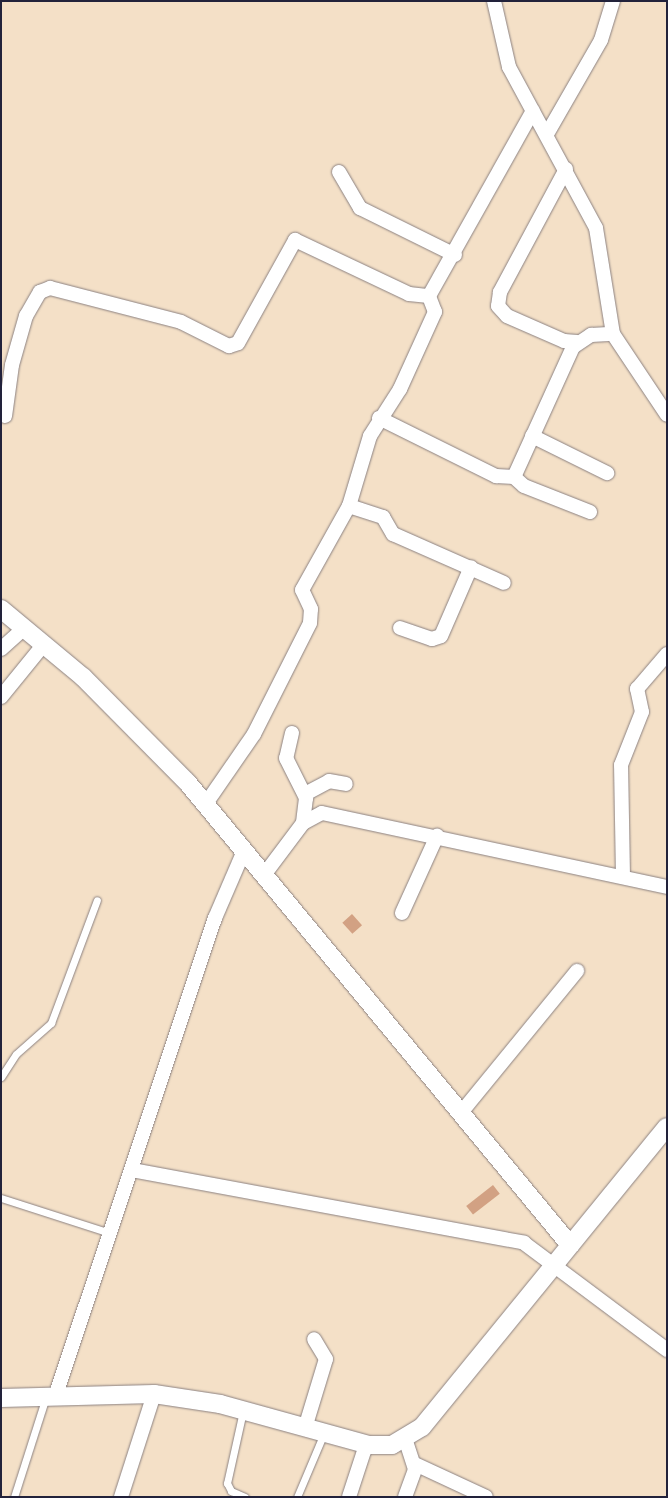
<!DOCTYPE html>
<style>
body{margin:0}
#map{position:relative;width:668px;height:1498px;overflow:hidden;background:#f4e0c7;font-family:"IM FELL English",serif}
div>[style]{position:absolute}
.building>*{inset:0;background:#d2a183;transform-origin:0 0}
.roads{filter:drop-shadow(0 0 1px #8b8181) drop-shadow(0 0 1px #8b8181)}
.service>*{height:7px;margin:-3.5px;padding:0 3.5px;transform-origin:3.5px;border-radius:3.5px;background:#fff}
.minor>*{height:14px;margin:-7px;padding:0 7px;transform-origin:7px;border-radius:7px;background:#fff}
.tertiary>*{height:18px;margin:-9px;padding:0 9px;transform-origin:9px;border-radius:9px;background:#fff}
span{translate:-50% -50%;white-space:nowrap;text-align:center;line-height:1.15;-webkit-text-stroke:4.5px #f6f6f2;paint-order:stroke}
.frame{position:absolute;inset:0;border:2px solid #22223b;pointer-events:none}
</style>
<div id="map">
<div class="building">
<div style="left:352px;top:914px;width:15px;height:13px;rotate:48deg"></div>
<div style="left:493px;top:1185px;width:11px;height:34px;rotate:52deg"></div>
</div>
<div class="roads">
<div class="service">
<div style="left:1px;top:1077px;width:27px;rotate:-57deg"></div>
<div style="left:16px;top:1054px;width:47px;rotate:-41.5deg"></div>
<div style="left:51px;top:1023px;width:131px;rotate:-69.5deg"></div>
<div style="left:1px;top:1198px;width:114px;rotate:17.8deg"></div>
<div style="left:243px;top:1411px;width:74px;rotate:102.5deg"></div>
<div style="left:227px;top:1483px;width:9px;rotate:63deg"></div>
<div style="left:231px;top:1491px;width:15px;rotate:23deg"></div>
<div style="left:14px;top:1497px;width:105px;rotate:-72.3deg"></div>
<div style="left:297px;top:1497px;width:69px;rotate:-67.1deg"></div>
</div>
<div class="minor">
<div style="left:494px;top:1px;width:68px;rotate:77.2deg"></div>
<div style="left:509px;top:67px;width:183px;rotate:61.6deg"></div>
<div style="left:596px;top:228px;width:107px;rotate:80.9deg"></div>
<div style="left:613px;top:334px;width:97px;rotate:56.3deg"></div>
<div style="left:547px;top:134px;width:108px;rotate:-60.1deg"></div>
<div style="left:601px;top:40px;width:41px;rotate:-72.9deg"></div>
<div style="left:566px;top:169px;width:140px;rotate:118.2deg"></div>
<div style="left:500px;top:292px;width:14px;rotate:98deg"></div>
<div style="left:498px;top:306px;width:13px;rotate:48deg"></div>
<div style="left:507px;top:316px;width:62px;rotate:23.7deg"></div>
<div style="left:564px;top:341px;width:13px;rotate:4deg"></div>
<div style="left:339px;top:172px;width:42px;rotate:59.7deg"></div>
<div style="left:360px;top:208px;width:106px;rotate:26.3deg"></div>
<div style="left:5px;top:416px;width:51px;rotate:-82.2deg"></div>
<div style="left:12px;top:365px;width:51px;rotate:-74.1deg"></div>
<div style="left:26px;top:316px;width:28px;rotate:-60deg"></div>
<div style="left:40px;top:292px;width:11px;rotate:-22deg"></div>
<div style="left:50px;top:288px;width:135px;rotate:14.5deg"></div>
<div style="left:181px;top:322px;width:54px;rotate:26.6deg"></div>
<div style="left:229px;top:346px;width:9px;rotate:-18deg"></div>
<div style="left:238px;top:343px;width:118px;rotate:-61deg"></div>
<div style="left:295px;top:240px;width:126px;rotate:25.3deg"></div>
<div style="left:409px;top:294px;width:20px;rotate:6deg"></div>
<div style="left:429px;top:296px;width:212px;rotate:-60.7deg"></div>
<div style="left:379px;top:418px;width:131px;rotate:26.4deg"></div>
<div style="left:496px;top:476px;width:18px;rotate:3deg"></div>
<div style="left:514px;top:477px;width:143px;rotate:-65.6deg"></div>
<div style="left:573px;top:347px;width:22px;rotate:-34deg"></div>
<div style="left:591px;top:335px;width:22px;rotate:-3deg"></div>
<div style="left:532px;top:436px;width:84px;rotate:26.3deg"></div>
<div style="left:514px;top:477px;width:13px;rotate:42deg"></div>
<div style="left:524px;top:486px;width:71px;rotate:21.5deg"></div>
<div style="left:349px;top:506px;width:36px;rotate:18deg"></div>
<div style="left:383px;top:517px;width:20px;rotate:60deg"></div>
<div style="left:393px;top:534px;width:121px;rotate:23.8deg"></div>
<div style="left:400px;top:628px;width:34px;rotate:19deg"></div>
<div style="left:432px;top:639px;width:9px;rotate:-18deg"></div>
<div style="left:441px;top:636px;width:75px;rotate:-66.5deg"></div>
<div style="left:1px;top:649px;width:31px;rotate:-42deg"></div>
<div style="left:1px;top:697px;width:68px;rotate:-50.9deg"></div>
<div style="left:292px;top:733px;width:26px;rotate:103deg"></div>
<div style="left:286px;top:758px;width:45px;rotate:63.4deg"></div>
<div style="left:306px;top:798px;width:25px;rotate:97deg"></div>
<div style="left:305px;top:794px;width:27px;rotate:-28deg"></div>
<div style="left:329px;top:781px;width:17px;rotate:10deg"></div>
<div style="left:205px;top:805px;width:86px;rotate:-55.4deg"></div>
<div style="left:254px;top:734px;width:124px;rotate:-63.2deg"></div>
<div style="left:310px;top:623px;width:14px;rotate:-86deg"></div>
<div style="left:311px;top:609px;width:21px;rotate:-115deg"></div>
<div style="left:302px;top:590px;width:96px;rotate:-60.8deg"></div>
<div style="left:349px;top:506px;width:73px;rotate:-73.3deg"></div>
<div style="left:370px;top:436px;width:56px;rotate:-57.4deg"></div>
<div style="left:400px;top:389px;width:85px;rotate:-65.6deg"></div>
<div style="left:435px;top:312px;width:17px;rotate:-111deg"></div>
<div style="left:264px;top:875px;width:65px;rotate:-53.1deg"></div>
<div style="left:303px;top:823px;width:21px;rotate:-28deg"></div>
<div style="left:322px;top:813px;width:353px;rotate:12.1deg"></div>
<div style="left:623px;top:877px;width:112px;rotate:-91deg"></div>
<div style="left:621px;top:765px;width:57px;rotate:-68.4deg"></div>
<div style="left:642px;top:712px;width:24px;rotate:-102deg"></div>
<div style="left:637px;top:689px;width:46px;rotate:-49.4deg"></div>
<div style="left:402px;top:913px;width:85px;rotate:-65.6deg"></div>
<div style="left:460px;top:1114px;width:185px;rotate:-50.7deg"></div>
<div style="left:132px;top:1170px;width:399px;rotate:10.5deg"></div>
<div style="left:524px;top:1243px;width:179px;rotate:36.8deg"></div>
<div style="left:56px;top:1394px;width:502px;rotate:-71.53deg"></div>
<div style="left:215px;top:918px;width:71px;rotate:-66.7deg"></div>
<div style="left:305px;top:1428px;width:72px;rotate:-73.1deg"></div>
<div style="left:326px;top:1359px;width:23px;rotate:-121deg"></div>
<div style="left:415px;top:1464px;width:78px;rotate:24.9deg"></div>
<div style="left:121px;top:1497px;width:108px;rotate:-72.2deg"></div>
<div style="left:349px;top:1497px;width:55px;rotate:-71.9deg"></div>
<div style="left:405px;top:1497px;width:30px;rotate:-70deg"></div>
<div style="left:415px;top:1469px;width:32px;rotate:-108deg"></div>
</div>
<div class="tertiary">
<div style="left:1px;top:609px;width:107px;rotate:39.7deg"></div>
<div style="left:83px;top:677px;width:148px;rotate:45.3deg"></div>
<div style="left:187px;top:782px;width:601px;rotate:50.4deg"></div>
<div style="left:1px;top:1398px;width:153px;rotate:-1.5deg"></div>
<div style="left:154px;top:1394px;width:67px;rotate:8.6deg"></div>
<div style="left:220px;top:1404px;width:155px;rotate:15.4deg"></div>
<div style="left:369px;top:1445px;width:23px"></div>
<div style="left:392px;top:1445px;width:35px;rotate:-31deg"></div>
<div style="left:422px;top:1427px;width:387px;rotate:-50.8deg"></div>
</div>
</div>
<div class="frame"></div>
</div>
